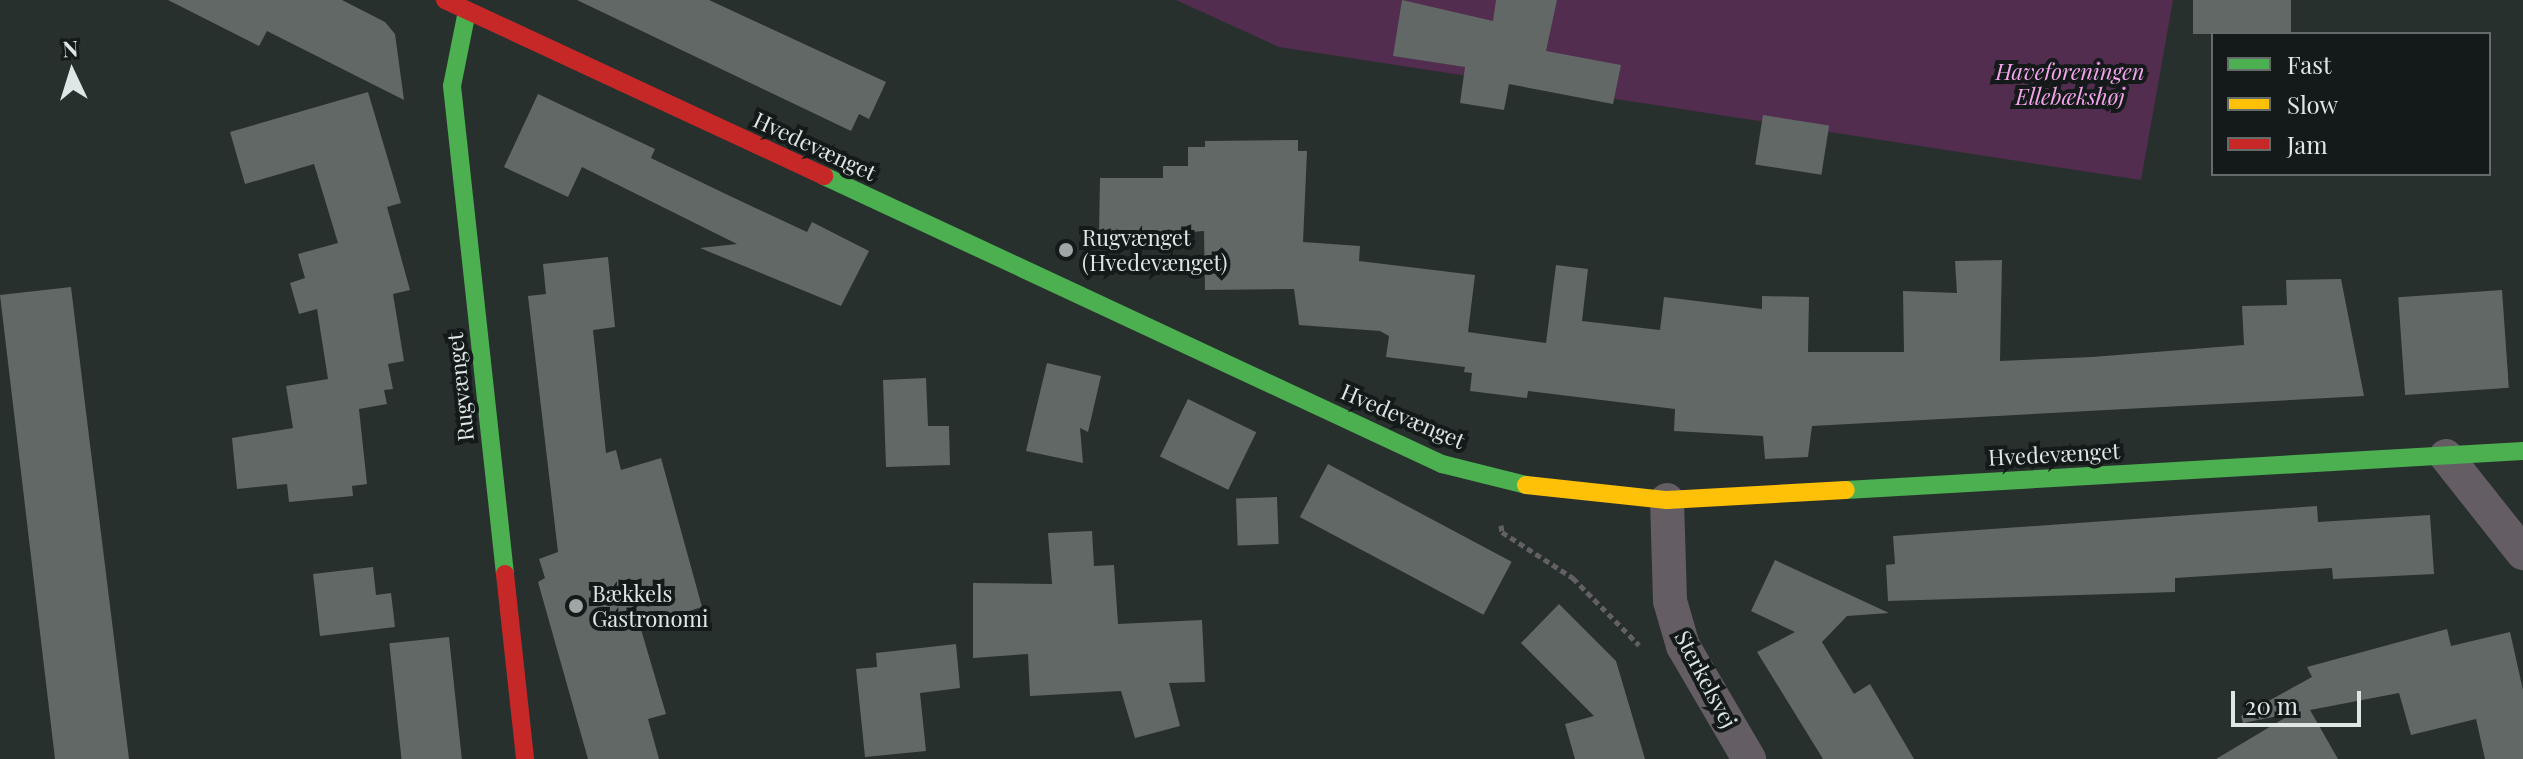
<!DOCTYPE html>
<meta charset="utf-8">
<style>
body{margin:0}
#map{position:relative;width:2523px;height:759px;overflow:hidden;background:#28302e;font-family:"Playfair Display",serif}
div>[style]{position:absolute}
.green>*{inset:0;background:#522d4f}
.building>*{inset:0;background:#616866;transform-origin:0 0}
.path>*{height:5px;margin-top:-2.5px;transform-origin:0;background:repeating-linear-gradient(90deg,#626064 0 6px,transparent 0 10px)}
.street>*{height:34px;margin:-17px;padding:0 17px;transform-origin:17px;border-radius:17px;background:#645d64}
.fast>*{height:18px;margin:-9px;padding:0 9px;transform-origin:9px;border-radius:9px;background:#4caf50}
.slow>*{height:18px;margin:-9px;padding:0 9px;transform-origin:9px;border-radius:9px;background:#ffc107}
.jam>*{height:18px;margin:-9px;padding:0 9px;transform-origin:9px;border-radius:9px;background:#c62828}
.dots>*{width:22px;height:22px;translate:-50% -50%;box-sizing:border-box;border:4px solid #131a19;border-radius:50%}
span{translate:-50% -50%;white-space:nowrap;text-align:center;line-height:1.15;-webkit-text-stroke:8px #131a19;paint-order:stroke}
.park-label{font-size:22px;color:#f4a4eb;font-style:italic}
.street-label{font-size:22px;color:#dee7e6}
.poi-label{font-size:22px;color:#dee7e6}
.left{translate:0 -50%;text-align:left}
.legend{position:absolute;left:2211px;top:32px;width:280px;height:144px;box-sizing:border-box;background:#131a19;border:2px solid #646c6b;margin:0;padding:10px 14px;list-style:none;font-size:24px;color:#dee7e6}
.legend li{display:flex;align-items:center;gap:16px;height:40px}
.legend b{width:40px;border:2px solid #646c6b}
.north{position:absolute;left:32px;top:32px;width:80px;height:80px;-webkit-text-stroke:6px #131a19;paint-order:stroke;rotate:356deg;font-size:22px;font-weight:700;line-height:32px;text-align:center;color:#dee7e6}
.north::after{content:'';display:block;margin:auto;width:28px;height:36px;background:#dee7e6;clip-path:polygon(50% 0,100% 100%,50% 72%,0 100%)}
.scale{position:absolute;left:2231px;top:691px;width:130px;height:36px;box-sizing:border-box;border:4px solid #dee7e6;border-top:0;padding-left:10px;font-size:24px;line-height:28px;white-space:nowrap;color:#dee7e6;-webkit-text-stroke:6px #131a19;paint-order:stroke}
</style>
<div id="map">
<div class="green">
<div style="clip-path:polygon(1176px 0,2173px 0,2141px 180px,1279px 47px)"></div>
</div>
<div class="building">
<div style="clip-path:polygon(168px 0,342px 0,385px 22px,395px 34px,404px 100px,267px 31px,259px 46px)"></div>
<div style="clip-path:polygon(577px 0,709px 0,886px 82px,869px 119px,859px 114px,851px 131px)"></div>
<div style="clip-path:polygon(1402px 0,1493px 21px,1496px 0,1557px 0,1546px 51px,1621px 65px,1613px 104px,1509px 84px,1504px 110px,1460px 103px,1465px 67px,1393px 56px)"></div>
<div style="left:2193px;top:0;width:98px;height:34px"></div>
<div style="clip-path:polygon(368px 92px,401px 203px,387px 207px,410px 290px,393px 294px,404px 361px,388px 364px,393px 389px,384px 390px,387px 404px,359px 409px,367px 484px,352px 486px,353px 496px,289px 502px,287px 484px,237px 489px,232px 438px,293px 428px,286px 386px,328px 379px,317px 309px,299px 314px,290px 283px,305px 278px,298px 254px,338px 243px,314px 164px,245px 184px,230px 132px)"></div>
<div style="clip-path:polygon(538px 94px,655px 149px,651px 158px,732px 197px,807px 232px,812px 222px,869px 251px,841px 306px,700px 248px,737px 244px,582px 167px,568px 197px,504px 167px)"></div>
<div style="left:1763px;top:115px;width:67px;height:50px;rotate:9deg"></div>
<div style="clip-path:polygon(1298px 140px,1298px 151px,1307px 151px,1303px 242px,1360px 246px,1359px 261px,1475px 275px,1468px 332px,1546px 343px,1556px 265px,1588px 269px,1582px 321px,1660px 330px,1664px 297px,1762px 309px,1762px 296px,1809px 297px,1808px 352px,1904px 352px,1903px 291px,1957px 293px,1955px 261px,2002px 260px,2000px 361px,2092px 357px,2244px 345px,2242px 306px,2287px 305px,2286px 280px,2341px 279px,2364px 396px,1812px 426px,1808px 457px,1765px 459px,1763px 436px,1674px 431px,1675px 409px,1528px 391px,1527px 398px,1470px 391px,1472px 373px,1464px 372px,1465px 367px,1386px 357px,1389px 336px,1380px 331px,1299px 325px,1294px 289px,1205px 290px,1204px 231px,1149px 235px,1139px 254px,1128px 235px,1099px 234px,1100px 178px,1163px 178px,1163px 166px,1188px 166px,1188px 147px,1205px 147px,1205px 141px)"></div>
<div style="clip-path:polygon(608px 257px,615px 327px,593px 330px,606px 453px,616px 450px,621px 470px,661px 458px,702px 607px,640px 626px,666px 714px,648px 719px,659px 759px,588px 759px,538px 582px,545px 578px,539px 559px,558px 552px,528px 296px,546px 294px,543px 264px)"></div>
<div style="clip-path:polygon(71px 287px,86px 412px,129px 759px,55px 759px,0 295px)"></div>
<div style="left:2502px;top:290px;width:98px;height:104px;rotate:86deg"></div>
<div style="clip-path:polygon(1047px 363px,1101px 376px,1088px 432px,1080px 428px,1083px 463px,1026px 451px)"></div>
<div style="clip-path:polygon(926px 378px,928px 426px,949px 426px,950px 465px,886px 467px,883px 380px)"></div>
<div style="left:1188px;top:399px;width:76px;height:64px;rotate:26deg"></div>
<div style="left:1328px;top:464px;width:208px;height:60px;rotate:28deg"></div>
<div style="left:1277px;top:497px;width:47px;height:41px;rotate:88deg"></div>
<div style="clip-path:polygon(2317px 506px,2318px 522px,2430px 515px,2434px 574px,2333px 579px,2332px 568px,2175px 578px,2175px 592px,1888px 601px,1886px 565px,1895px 564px,1893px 536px)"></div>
<div style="clip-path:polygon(1092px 531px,1094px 566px,1114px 565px,1118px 624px,1202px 620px,1205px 682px,1169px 683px,1180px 726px,1135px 738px,1121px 691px,1030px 696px,1028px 654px,973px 658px,973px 583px,1052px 584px,1048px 533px)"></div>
<div style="clip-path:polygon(1775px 560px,1889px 613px,1847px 616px,1822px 642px,1854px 694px,1870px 684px,1914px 759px,1823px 759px,1757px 652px,1795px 632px,1751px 611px)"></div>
<div style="clip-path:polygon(373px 567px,376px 595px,391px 593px,395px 627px,320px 636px,313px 574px)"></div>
<div style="clip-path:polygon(1559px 604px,1616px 661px,1645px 759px,1575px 759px,1565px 724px,1594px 716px,1521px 643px)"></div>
<div style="clip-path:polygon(2447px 629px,2451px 646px,2510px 632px,2523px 690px,2523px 759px,2485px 759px,2476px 719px,2411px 735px,2399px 693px,2310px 710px,2338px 759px,2216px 759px,2293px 713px,2243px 723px,2241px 716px,2312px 677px,2307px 667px)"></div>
<div style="left:449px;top:637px;width:123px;height:60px;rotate:84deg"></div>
<div style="clip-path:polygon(956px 644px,960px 688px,920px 693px,926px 751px,865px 757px,856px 669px,877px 667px,876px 653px)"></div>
</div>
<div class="path">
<div style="left:1501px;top:525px;width:7px;rotate:82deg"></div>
<div style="left:1502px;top:532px;width:85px;rotate:32.9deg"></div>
<div style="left:1573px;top:578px;width:94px;rotate:45.4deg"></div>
</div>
<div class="street">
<div style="left:2446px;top:456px;width:124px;rotate:51.6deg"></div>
<div style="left:1667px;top:500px;width:101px;rotate:88.3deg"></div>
<div style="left:1670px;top:601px;width:47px;rotate:73.9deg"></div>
<div style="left:1683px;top:646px;width:131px;rotate:59.7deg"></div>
</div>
<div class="fast">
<div style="left:467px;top:11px;width:76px;rotate:101.3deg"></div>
<div style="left:452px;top:86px;width:491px;rotate:83.8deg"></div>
<div style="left:824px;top:176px;width:682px;rotate:24.99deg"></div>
<div style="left:1442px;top:464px;width:87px;rotate:14deg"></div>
<div style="left:1846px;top:490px;width:678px;rotate:-3.3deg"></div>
</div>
<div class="slow">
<div style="left:1526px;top:485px;width:142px;rotate:6.1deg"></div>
<div style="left:1667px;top:500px;width:179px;rotate:-3.2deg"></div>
</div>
<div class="jam">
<div style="left:445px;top:0;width:418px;rotate:24.9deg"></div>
<div style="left:505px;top:574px;width:186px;rotate:83.8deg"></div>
</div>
<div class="dots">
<div style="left:1066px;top:250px;background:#9ea7a6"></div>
<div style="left:576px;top:606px;background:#9ea7a6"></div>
</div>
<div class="park-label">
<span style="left:2070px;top:84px">Haveforeningen<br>Ellebækshøj</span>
</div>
<div class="street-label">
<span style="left:815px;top:146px;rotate:25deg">Hvedevænget</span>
<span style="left:460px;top:387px;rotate:-96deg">Rugvænget</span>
<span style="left:1403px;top:416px;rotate:23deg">Hvedevænget</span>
<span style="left:2054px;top:454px;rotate:-3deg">Hvedevænget</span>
<span style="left:1706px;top:679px;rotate:62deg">Sterkelsvej</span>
</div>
<div class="poi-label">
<span class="left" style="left:1082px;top:250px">Rugvænget<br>(Hvedevænget)</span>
<span class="left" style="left:592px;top:606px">Bækkels<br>Gastronomi</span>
</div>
<ul class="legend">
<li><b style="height:10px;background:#4caf50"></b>Fast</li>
<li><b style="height:10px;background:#ffc107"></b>Slow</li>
<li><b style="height:10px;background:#c62828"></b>Jam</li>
</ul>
<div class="north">N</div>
<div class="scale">20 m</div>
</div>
